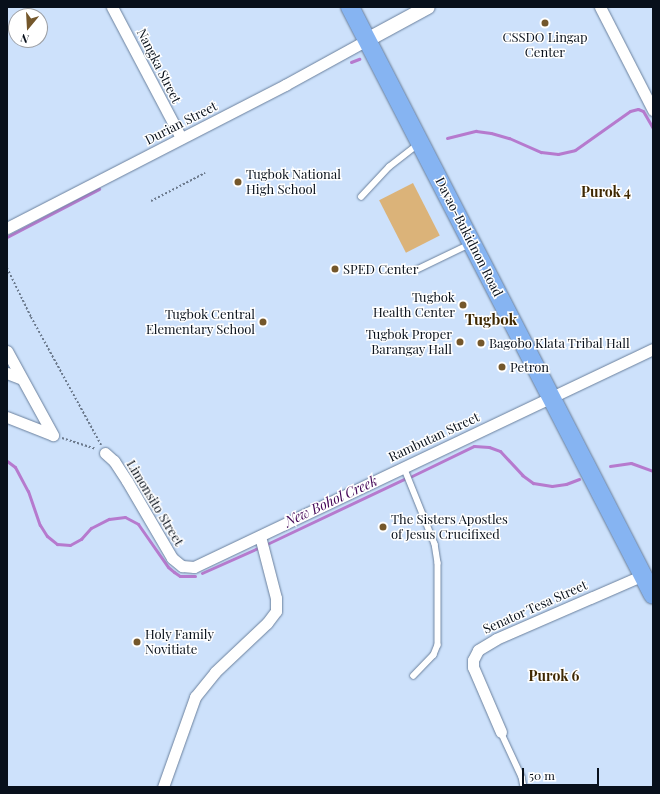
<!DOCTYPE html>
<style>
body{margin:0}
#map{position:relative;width:660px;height:794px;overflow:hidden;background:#cde1fb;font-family:"Playfair Display",serif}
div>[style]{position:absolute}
.green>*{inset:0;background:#dbb379;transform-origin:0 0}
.stream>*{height:3px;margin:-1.5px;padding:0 1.5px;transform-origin:1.5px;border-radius:1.5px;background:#b67ace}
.path>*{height:2px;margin-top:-1px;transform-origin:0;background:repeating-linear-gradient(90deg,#6c7a8d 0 2px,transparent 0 4px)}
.roads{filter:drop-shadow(0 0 1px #6a809d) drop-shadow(0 0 1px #6a809d)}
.service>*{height:5.5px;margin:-2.75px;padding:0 2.75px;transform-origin:2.75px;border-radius:2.75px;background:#fff}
.minor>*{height:11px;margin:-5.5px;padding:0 5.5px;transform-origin:5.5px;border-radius:5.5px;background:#fff}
.tertiary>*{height:14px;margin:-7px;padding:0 7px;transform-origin:7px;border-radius:7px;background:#fff}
.trunk>*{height:18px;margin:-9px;padding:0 9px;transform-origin:9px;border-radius:9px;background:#86b4f2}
.dots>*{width:11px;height:11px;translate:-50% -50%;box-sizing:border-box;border:2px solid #fff;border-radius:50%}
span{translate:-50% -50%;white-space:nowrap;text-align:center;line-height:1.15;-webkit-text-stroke:3px #fff;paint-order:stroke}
.poi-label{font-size:13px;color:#08101b}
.left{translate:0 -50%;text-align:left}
.right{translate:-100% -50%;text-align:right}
.street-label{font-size:13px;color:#08101b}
.neighbourhood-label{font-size:14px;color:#3e2802;font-weight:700}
.water-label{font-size:14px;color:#430656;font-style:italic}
.quarter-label{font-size:15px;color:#3e2802;font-weight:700}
.frame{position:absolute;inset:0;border:8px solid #08101b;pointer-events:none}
.north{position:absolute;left:8px;top:8px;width:40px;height:40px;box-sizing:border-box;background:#fff;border:1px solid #9c9fa4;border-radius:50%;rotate:198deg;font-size:11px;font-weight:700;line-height:16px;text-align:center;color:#08101b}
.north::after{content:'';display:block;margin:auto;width:14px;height:18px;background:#74572b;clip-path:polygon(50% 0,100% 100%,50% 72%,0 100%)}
.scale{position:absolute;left:522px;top:768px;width:77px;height:18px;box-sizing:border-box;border:2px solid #08101b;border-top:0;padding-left:5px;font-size:12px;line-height:14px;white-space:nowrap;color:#08101b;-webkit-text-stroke:3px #fff;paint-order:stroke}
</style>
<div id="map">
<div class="green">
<div style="left:413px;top:183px;width:59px;height:38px;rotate:63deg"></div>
</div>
<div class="stream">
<div style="left:351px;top:62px;width:9px;rotate:-21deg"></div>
<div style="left:447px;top:138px;width:30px;rotate:-14deg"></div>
<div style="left:476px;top:131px;width:15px;rotate:8deg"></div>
<div style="left:491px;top:133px;width:19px;rotate:16deg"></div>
<div style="left:509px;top:138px;width:35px;rotate:24deg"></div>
<div style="left:541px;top:152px;width:17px;rotate:7deg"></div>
<div style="left:558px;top:154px;width:17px;rotate:-13deg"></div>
<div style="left:575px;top:150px;width:67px;rotate:-35.3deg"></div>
<div style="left:630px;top:111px;width:8px;rotate:-14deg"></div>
<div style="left:638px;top:109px;width:5px;rotate:22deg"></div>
<div style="left:643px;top:111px;width:20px;rotate:60deg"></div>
<div style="left:7px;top:237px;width:104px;rotate:-27.6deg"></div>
<div style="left:7px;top:461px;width:10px;rotate:37deg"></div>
<div style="left:15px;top:467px;width:27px;rotate:62deg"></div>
<div style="left:28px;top:491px;width:36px;rotate:71deg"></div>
<div style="left:40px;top:525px;width:13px;rotate:58deg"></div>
<div style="left:47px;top:536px;width:13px;rotate:39deg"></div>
<div style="left:57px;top:544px;width:13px;rotate:4deg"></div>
<div style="left:70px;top:545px;width:13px;rotate:-29deg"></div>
<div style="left:81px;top:539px;width:15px;rotate:-48deg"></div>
<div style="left:91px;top:528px;width:20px;rotate:-27deg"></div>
<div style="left:109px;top:519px;width:16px;rotate:-7deg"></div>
<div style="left:125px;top:517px;width:15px;rotate:28deg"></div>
<div style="left:138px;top:524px;width:52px;rotate:55.1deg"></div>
<div style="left:168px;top:567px;width:8px;rotate:40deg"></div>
<div style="left:174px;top:572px;width:7px;rotate:34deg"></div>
<div style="left:180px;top:576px;width:15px"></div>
<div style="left:610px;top:466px;width:21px;rotate:-8deg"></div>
<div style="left:631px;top:463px;width:23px;rotate:20deg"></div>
<div style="left:412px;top:476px;width:69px;rotate:-25.8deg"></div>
<div style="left:474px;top:446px;width:15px;rotate:4deg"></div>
<div style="left:489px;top:447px;width:12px;rotate:20deg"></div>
<div style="left:500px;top:451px;width:33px;rotate:47deg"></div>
<div style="left:522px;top:475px;width:14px;rotate:36deg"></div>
<div style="left:533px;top:483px;width:19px;rotate:9deg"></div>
<div style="left:552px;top:486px;width:14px;rotate:-8deg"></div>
<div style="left:566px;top:484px;width:14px;rotate:-21deg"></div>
<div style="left:267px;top:544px;width:152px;rotate:-25.4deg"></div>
<div style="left:202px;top:573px;width:64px;rotate:-24.1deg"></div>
</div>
<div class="path">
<div style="left:151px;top:201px;width:61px;rotate:-27.4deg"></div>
<div style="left:7px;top:268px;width:55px;rotate:63.9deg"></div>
<div style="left:31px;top:317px;width:146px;rotate:61.3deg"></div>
<div style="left:62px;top:438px;width:35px;rotate:18deg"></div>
</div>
<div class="roads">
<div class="service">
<div style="left:361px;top:197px;width:41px;rotate:-47deg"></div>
<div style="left:389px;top:167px;width:37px;rotate:-38deg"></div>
<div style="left:414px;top:271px;width:62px;rotate:-25.7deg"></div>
<div style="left:404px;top:467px;width:83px;rotate:68.1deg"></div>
<div style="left:435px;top:544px;width:19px;rotate:81deg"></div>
<div style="left:438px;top:563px;width:82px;rotate:90deg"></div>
<div style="left:438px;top:645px;width:11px;rotate:112deg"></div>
<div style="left:434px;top:655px;width:29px;rotate:134deg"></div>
<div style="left:501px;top:732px;width:50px;rotate:65deg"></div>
<div style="left:522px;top:777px;width:10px;rotate:79deg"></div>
</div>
<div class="minor">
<div style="left:112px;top:7px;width:148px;rotate:62.2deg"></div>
<div style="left:600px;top:7px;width:116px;rotate:62.8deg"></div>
<div style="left:7px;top:228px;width:313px;rotate:-27.2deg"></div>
<div style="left:285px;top:85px;width:94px;rotate:-28.8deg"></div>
<div style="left:7px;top:351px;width:96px;rotate:61.3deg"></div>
<div style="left:7px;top:373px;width:14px;rotate:21deg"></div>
<div style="left:7px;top:417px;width:49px;rotate:21.4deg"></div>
<div style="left:105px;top:453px;width:12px;rotate:42deg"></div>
<div style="left:114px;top:461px;width:24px;rotate:57deg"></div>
<div style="left:127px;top:481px;width:89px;rotate:59.7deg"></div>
<div style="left:172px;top:558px;width:13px;rotate:39deg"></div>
<div style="left:182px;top:566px;width:12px;rotate:5deg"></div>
<div style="left:194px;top:567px;width:508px;rotate:-25.41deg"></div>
<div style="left:501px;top:732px;width:71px;rotate:-113.3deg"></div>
<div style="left:473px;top:667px;width:7px;rotate:-90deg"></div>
<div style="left:473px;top:660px;width:11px;rotate:-63deg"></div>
<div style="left:478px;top:650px;width:21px;rotate:-31deg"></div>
<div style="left:496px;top:639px;width:160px;rotate:-23.5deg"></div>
<div style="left:163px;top:787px;width:96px;rotate:-70.4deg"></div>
<div style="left:195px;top:697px;width:32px;rotate:-51deg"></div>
<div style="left:215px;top:672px;width:71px;rotate:-43.3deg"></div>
<div style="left:267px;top:623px;width:15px;rotate:-53deg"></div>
<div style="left:276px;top:611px;width:13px;rotate:-90deg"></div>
<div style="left:276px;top:598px;width:64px;rotate:-104.5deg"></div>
</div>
<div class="tertiary">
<div style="left:367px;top:40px;width:69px;rotate:-28.4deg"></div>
</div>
<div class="trunk">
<div style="left:350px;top:7px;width:661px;rotate:62.74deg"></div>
</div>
</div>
<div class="dots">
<div style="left:545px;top:23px;background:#74572b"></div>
<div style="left:238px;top:182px;background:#74572b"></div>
<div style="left:335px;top:269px;background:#74572b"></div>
<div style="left:463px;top:305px;background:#74572b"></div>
<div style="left:263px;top:322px;background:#74572b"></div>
<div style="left:460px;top:342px;background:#74572b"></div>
<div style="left:481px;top:343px;background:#74572b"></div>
<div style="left:502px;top:367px;background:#74572b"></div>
<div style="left:383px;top:527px;background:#74572b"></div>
<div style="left:137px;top:642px;background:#74572b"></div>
</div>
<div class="poi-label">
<span style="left:545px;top:45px">CSSDO Lingap<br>Center</span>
<span class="left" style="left:246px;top:182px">Tugbok National<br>High School</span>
<span class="left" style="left:343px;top:269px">SPED Center</span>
<span class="right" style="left:455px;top:305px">Tugbok<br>Health Center</span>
<span class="right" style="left:255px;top:322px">Tugbok Central<br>Elementary School</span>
<span class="right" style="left:452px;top:342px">Tugbok Proper<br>Barangay Hall</span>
<span class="left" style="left:489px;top:343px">Bagobo Klata Tribal Hall</span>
<span class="left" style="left:510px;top:367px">Petron</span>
<span class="left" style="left:391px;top:527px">The Sisters Apostles<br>of Jesus Crucifixed</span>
<span class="left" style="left:145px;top:642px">Holy Family<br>Novitiate</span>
</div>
<div class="street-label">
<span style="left:159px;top:66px;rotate:63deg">Nangka Street</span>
<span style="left:181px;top:123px;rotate:-27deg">Durian Street</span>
<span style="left:469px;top:237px;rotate:63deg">Davao-Bukidnon Road</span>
<span style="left:434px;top:437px;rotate:-25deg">Rambutan Street</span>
<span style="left:155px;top:503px;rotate:59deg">Limonsito Street</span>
<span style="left:535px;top:607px;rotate:-24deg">Senator Tesa Street</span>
</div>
<div class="neighbourhood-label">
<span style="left:606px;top:192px">Purok 4</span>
<span style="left:554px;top:676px">Purok 6</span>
</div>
<div class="water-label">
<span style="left:331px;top:501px;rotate:-25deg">New Bohol Creek</span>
</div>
<div class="quarter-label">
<span style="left:491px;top:320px">Tugbok</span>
</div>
<div class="frame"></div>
<div class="north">N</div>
<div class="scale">50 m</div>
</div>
